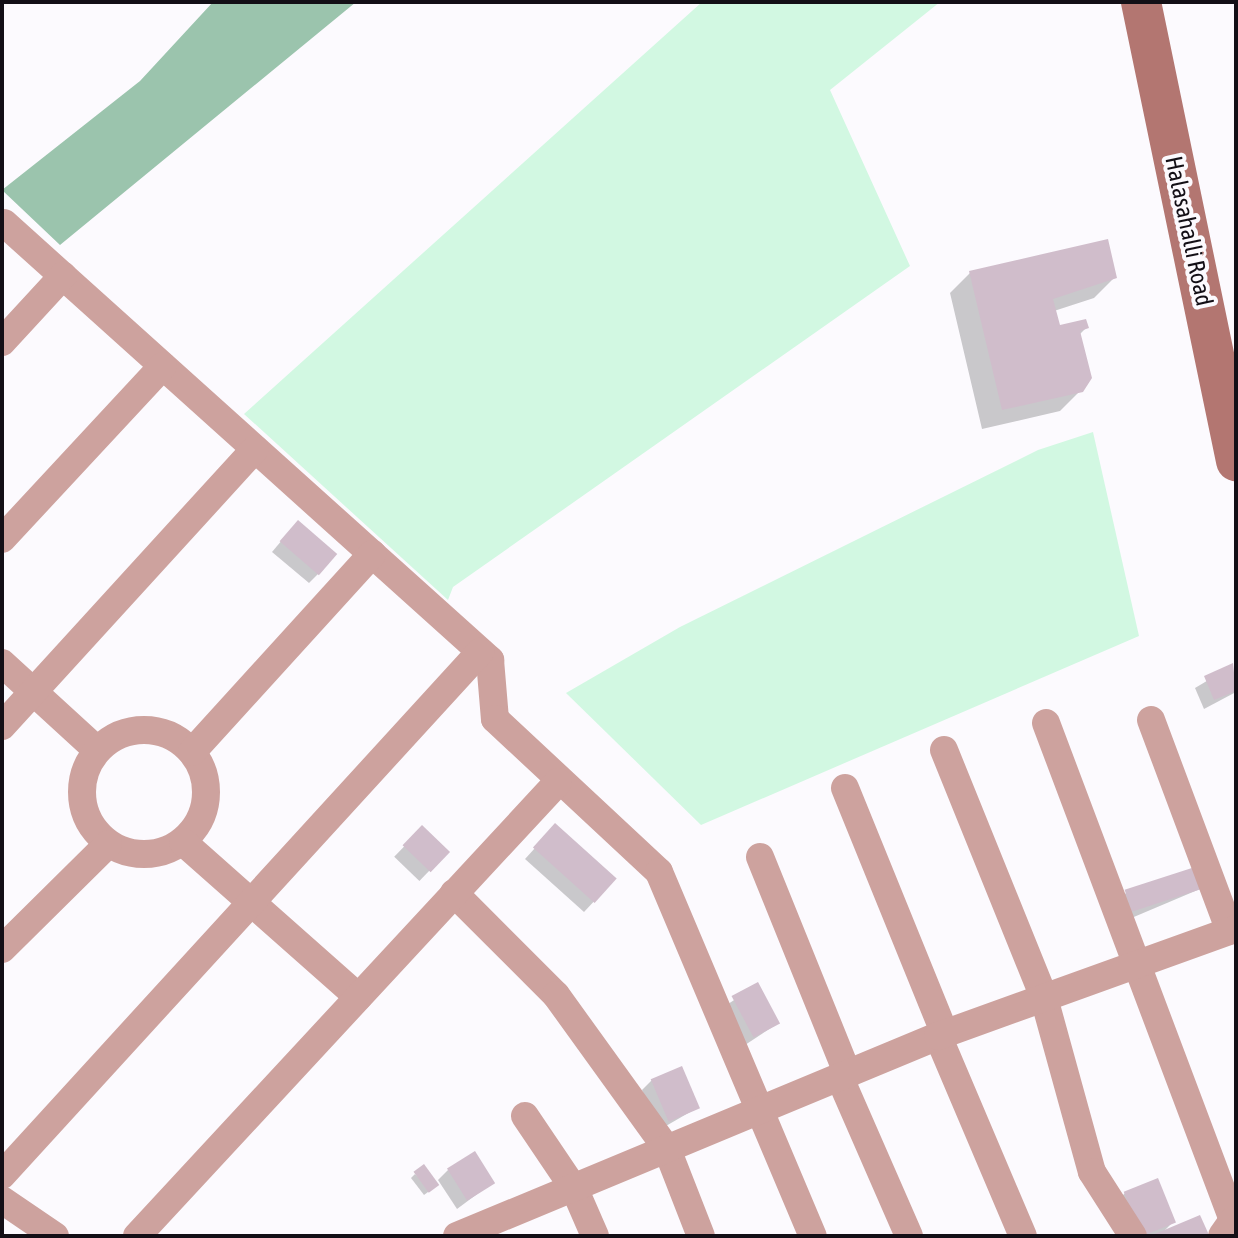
<!DOCTYPE html>
<style>
body{margin:0}
#map{position:relative;width:1238px;height:1238px;overflow:hidden;background:#fcfafe;font-family:"Asap Condensed",sans-serif}
div>[style]{position:absolute}
.green>*{inset:0;background:#d2f8e2}
.forest>*{inset:0;background:#9bc4ad}
.shadow>*{inset:0;background:#0003;transform-origin:0 0}
.building>*{inset:0;background:#d0bdcb;transform-origin:0 0}
.street>*{height:28px;margin:-14px;padding:0 14px;transform-origin:14px;border-radius:14px;background:#cda29e}
.street>.ring{margin:-14px;padding:0;box-sizing:content-box;background:none;border:28px solid #cda29e;border-radius:50%}
.secondary>*{height:40px;margin:-20px;padding:0 20px;transform-origin:20px;border-radius:20px;background:#b37671}
span{translate:-50% -50%;white-space:nowrap;text-align:center;line-height:1.15;-webkit-text-stroke:8px #fcfafe;paint-order:stroke}
.street-label{font-size:24px;color:#130f16}
.frame{position:absolute;inset:0;border:4px solid #130f16;pointer-events:none}
</style>
<div id="map">
<div class="green">
<div style="clip-path:polygon(702px 2px,940px 2px,830px 90px,910px 266px,453px 587px,448px 600px,244px 414px)"></div>
<div style="clip-path:polygon(1093px 432px,1139px 636px,701px 825px,566px 693px,680px 627px,1038px 450px)"></div>
</div>
<div class="forest">
<div style="clip-path:polygon(213px 2px,356px 2px,60px 245px,2px 190px,140px 81px)"></div>
</div>
<div class="shadow">
<div style="clip-path:polygon(970px 273px,1115px 277px,1094px 298px,1054px 311px,1058px 328px,1086px 328px,1079px 335px,1081px 390px,1060px 411px,982px 429px,950px 293px)"></div>
<div style="clip-path:polygon(288px 533px,319px 573px,309px 583px,272px 552px)"></div>
<div style="clip-path:polygon(1232px 666px,1236px 692px,1204px 709px,1195px 688px)"></div>
<div style="left:422px;top:828px;width:35px;height:40px;rotate:44deg"></div>
<div style="clip-path:polygon(546px 836px,615px 879px,584px 912px,525px 859px)"></div>
<div style="clip-path:polygon(1200px 889px,1122px 922px,1116px 903px,1126px 893px)"></div>
<div style="clip-path:polygon(757px 985px,777px 1024px,742px 1047px,722px 1008px)"></div>
<div style="clip-path:polygon(652px 1080px,697px 1108px,659px 1130px,642px 1090px)"></div>
<div style="clip-path:polygon(448px 1170px,492px 1183px,457px 1209px,438px 1180px)"></div>
<div style="clip-path:polygon(415px 1174px,432px 1189px,424px 1195px,411px 1178px)"></div>
<div style="clip-path:polygon(1125px 1193px,1174px 1221px,1162px 1233px,1206px 1234px,1129px 1236px,1115px 1203px)"></div>
</div>
<div class="building">
<div style="clip-path:polygon(1108px 239px,1117px 278px,1053px 299px,1060px 325px,1086px 319px,1089px 328px,1080px 331px,1092px 378px,1083px 392px,1002px 410px,969px 271px)"></div>
<div style="left:298px;top:520px;width:52px;height:28px;rotate:41deg"></div>
<div style="clip-path:polygon(1233px 663px,1236px 691px,1214px 700px,1204px 676px)"></div>
<div style="left:555px;top:823px;width:83px;height:33px;rotate:42deg"></div>
<div style="left:422px;top:825px;width:39px;height:28px;rotate:44deg"></div>
<div style="left:1195px;top:867px;width:23px;height:74px;rotate:72deg"></div>
<div style="left:758px;top:982px;width:47px;height:30px;rotate:62deg"></div>
<div style="left:682px;top:1066px;width:46px;height:34px;rotate:67deg"></div>
<div style="left:475px;top:1151px;width:38px;height:33px;rotate:58deg"></div>
<div style="left:424px;top:1164px;width:26px;height:13px;rotate:54deg"></div>
<div style="left:1158px;top:1178px;width:48px;height:37px;rotate:68deg"></div>
<div style="clip-path:polygon(1200px 1215px,1209px 1235px,1150px 1236px)"></div>
</div>
<div class="street">
<div style="left:4px;top:223px;width:654px;rotate:41.96deg"></div>
<div style="left:490px;top:660px;width:59px;rotate:85.2deg"></div>
<div style="left:495px;top:719px;width:224px;rotate:43deg"></div>
<div style="left:659px;top:872px;width:395px;rotate:67.1deg"></div>
<div style="left:2px;top:342px;width:90px;rotate:-47.3deg"></div>
<div style="left:2px;top:539px;width:236px;rotate:-47.1deg"></div>
<div style="left:2px;top:663px;width:129px;rotate:42.5deg"></div>
<div style="left:1151px;top:720px;width:225px;rotate:69.5deg"></div>
<div style="left:1046px;top:723px;width:531px;rotate:69.38deg"></div>
<div style="left:1233px;top:1220px;width:19px;rotate:125deg"></div>
<div style="left:2px;top:726px;width:375px;rotate:-47.6deg"></div>
<div class="ring" style="left:82px;top:730px;width:96px;height:96px"></div>
<div style="left:944px;top:750px;width:267px;rotate:68deg"></div>
<div style="left:1044px;top:998px;width:180px;rotate:74.6deg"></div>
<div style="left:1092px;top:1172px;width:76px;rotate:57.4deg"></div>
<div style="left:192px;top:752px;width:268px;rotate:-47.7deg"></div>
<div style="left:845px;top:788px;width:266px;rotate:67.9deg"></div>
<div style="left:183px;top:842px;width:234px;rotate:41.5deg"></div>
<div style="left:760px;top:857px;width:235px;rotate:68deg"></div>
<div style="left:454px;top:893px;width:144px;rotate:45deg"></div>
<div style="left:556px;top:995px;width:190px;rotate:54.2deg"></div>
<div style="left:667px;top:1149px;width:93px;rotate:68.7deg"></div>
<div style="left:2px;top:949px;width:149px;rotate:-44.7deg"></div>
<div style="left:938px;top:1036px;width:217px;rotate:67deg"></div>
<div style="left:840px;top:1078px;width:172px;rotate:66.4deg"></div>
<div style="left:525px;top:1116px;width:89px;rotate:56deg"></div>
<div style="left:575px;top:1190px;width:50px;rotate:66.5deg"></div>
<div style="left:2px;top:1175px;width:709px;rotate:-47.57deg"></div>
<div style="left:2px;top:1200px;width:64px;rotate:34.2deg"></div>
<div style="left:137px;top:1236px;width:619px;rotate:-47.16deg"></div>
<div style="left:457px;top:1236px;width:521px;rotate:-22.58deg"></div>
<div style="left:938px;top:1036px;width:317px;rotate:-19.8deg"></div>
</div>
<div class="secondary">
<div style="left:1141px;top:2px;width:469px;rotate:78.3deg"></div>
</div>
<div class="street-label">
<span style="left:1189px;top:231px;rotate:78deg">Halasahalli Road</span>
</div>
<div class="frame"></div>
</div>
